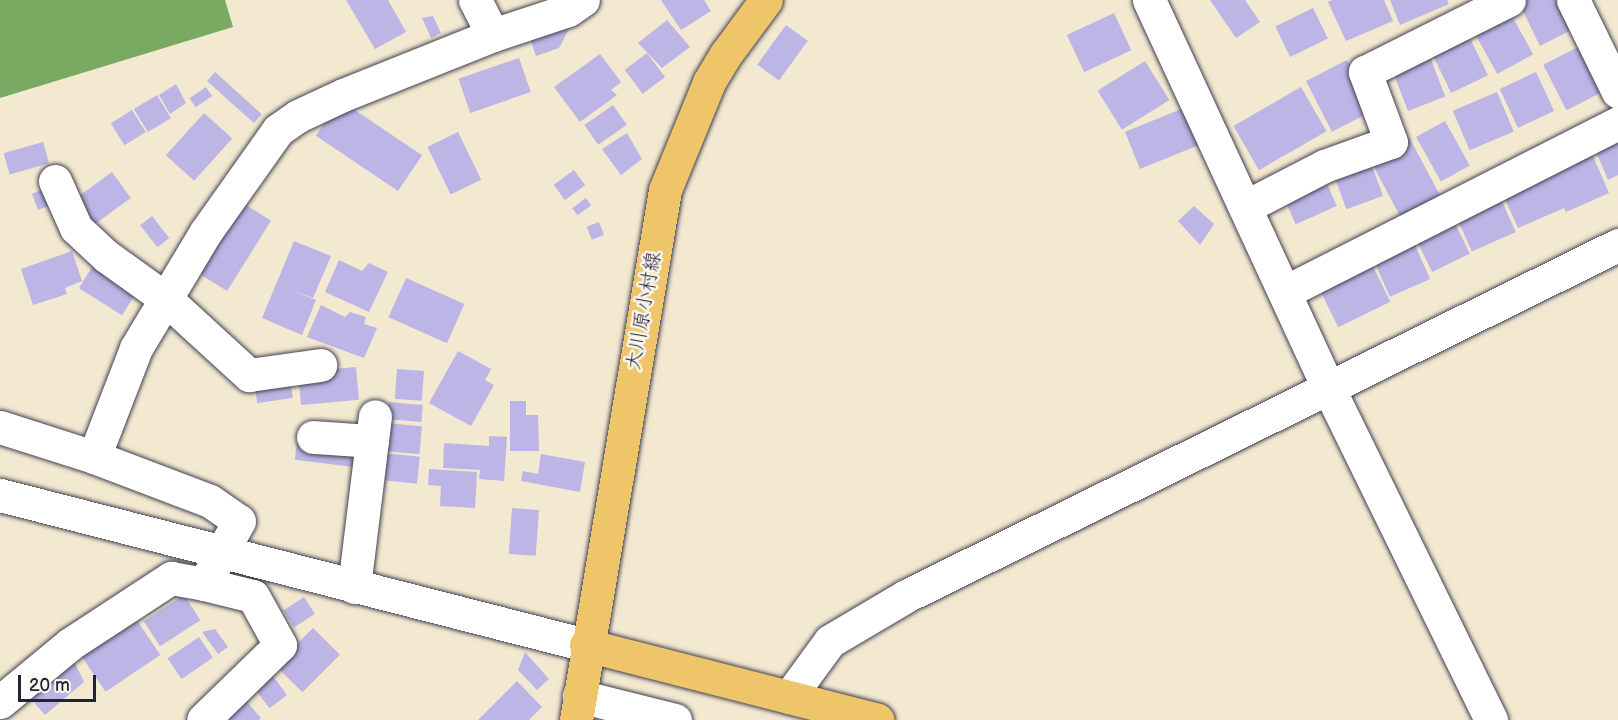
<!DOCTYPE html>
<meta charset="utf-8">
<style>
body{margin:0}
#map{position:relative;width:1618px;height:720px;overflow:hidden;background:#f3e8d0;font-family:"Balsamiq Sans","Klee One",sans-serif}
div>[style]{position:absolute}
.forest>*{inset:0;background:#7aa962}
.building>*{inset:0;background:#bcb5e5;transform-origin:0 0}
.roads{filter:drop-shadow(0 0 2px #414051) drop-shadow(0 0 2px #414051)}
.minor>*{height:33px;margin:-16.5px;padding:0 16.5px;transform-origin:16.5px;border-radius:16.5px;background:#fff}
.major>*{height:33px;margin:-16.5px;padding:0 16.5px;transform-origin:16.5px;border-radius:16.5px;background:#eec569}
span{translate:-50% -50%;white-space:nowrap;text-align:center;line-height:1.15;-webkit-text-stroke:5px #fbf7ec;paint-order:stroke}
.street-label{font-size:20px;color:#22223b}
.scale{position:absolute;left:18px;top:675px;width:78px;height:27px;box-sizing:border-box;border:3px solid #22223b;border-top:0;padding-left:8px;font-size:18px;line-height:21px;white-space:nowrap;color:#22223b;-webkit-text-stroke:4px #fbf7ec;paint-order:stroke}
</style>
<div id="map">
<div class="forest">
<div style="clip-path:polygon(0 0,225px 0,233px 27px,0 98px)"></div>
</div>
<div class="building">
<div style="clip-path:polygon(346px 0,388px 0,406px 32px,375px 49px)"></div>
<div style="clip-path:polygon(661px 0,704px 0,711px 11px,681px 30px)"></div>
<div style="clip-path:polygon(1210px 0,1245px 0,1260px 22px,1236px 38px)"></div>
<div style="clip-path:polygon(1332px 0,1384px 0,1393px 21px,1346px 41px,1328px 2px)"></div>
<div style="clip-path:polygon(1390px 0,1447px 0,1449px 4px,1400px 25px)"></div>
<div style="clip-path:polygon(1521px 0,1566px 0,1579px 26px,1540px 46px,1518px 1px)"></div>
<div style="left:1507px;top:7px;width:54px;height:41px;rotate:61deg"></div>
<div style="left:1313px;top:8px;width:34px;height:42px;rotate:64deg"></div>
<div style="left:1114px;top:13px;width:41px;height:52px;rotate:65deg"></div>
<div style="clip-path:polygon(433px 16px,441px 33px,431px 38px,422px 18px)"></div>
<div style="clip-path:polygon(575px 17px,559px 48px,536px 56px,528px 33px)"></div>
<div style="clip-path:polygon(667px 20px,690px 47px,662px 68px,638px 43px)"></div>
<div style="left:786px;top:25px;width:27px;height:49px;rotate:36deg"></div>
<div style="left:1467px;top:32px;width:48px;height:41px;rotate:64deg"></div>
<div style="left:1586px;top:43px;width:51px;height:48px;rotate:63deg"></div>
<div style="left:1427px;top:49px;width:51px;height:40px;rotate:69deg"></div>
<div style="left:647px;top:53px;width:30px;height:28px;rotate:53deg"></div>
<div style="clip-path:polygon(600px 54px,621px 82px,611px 90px,617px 95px,580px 122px,554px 87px)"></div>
<div style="left:519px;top:58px;width:36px;height:64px;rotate:71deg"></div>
<div style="left:1347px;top:60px;width:57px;height:46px;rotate:63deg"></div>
<div style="left:1145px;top:61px;width:46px;height:56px;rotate:58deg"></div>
<div style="left:215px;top:72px;width:63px;height:12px;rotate:42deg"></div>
<div style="left:1536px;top:72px;width:43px;height:40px;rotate:65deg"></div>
<div style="clip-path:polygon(176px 84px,186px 103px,170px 114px,159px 95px)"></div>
<div style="left:206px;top:87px;width:11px;height:20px;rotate:56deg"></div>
<div style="left:1301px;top:87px;width:51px;height:78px;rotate:60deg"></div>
<div style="left:1497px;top:92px;width:43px;height:48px;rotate:67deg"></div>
<div style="left:157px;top:95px;width:27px;height:27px;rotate:59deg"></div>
<div style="left:340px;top:100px;width:99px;height:43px;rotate:34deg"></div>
<div style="left:613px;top:105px;width:24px;height:35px;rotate:55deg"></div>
<div style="left:1189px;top:106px;width:40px;height:69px;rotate:68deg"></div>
<div style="left:132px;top:110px;width:26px;height:25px;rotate:58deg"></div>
<div style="left:204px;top:113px;width:38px;height:57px;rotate:42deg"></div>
<div style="left:1445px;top:121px;width:51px;height:33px;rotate:61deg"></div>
<div style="clip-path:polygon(1618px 131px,1618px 175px,1608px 180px,1592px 142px)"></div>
<div style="left:458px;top:132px;width:53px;height:34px;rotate:64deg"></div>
<div style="clip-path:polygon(627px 133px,642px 159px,621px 175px,602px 149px)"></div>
<div style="left:1409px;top:137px;width:66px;height:45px;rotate:62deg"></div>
<div style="left:43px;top:142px;width:22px;height:41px;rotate:74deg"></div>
<div style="clip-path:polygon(1589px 147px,1609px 193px,1566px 212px,1564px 208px,1518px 228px,1499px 186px)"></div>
<div style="left:1371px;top:163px;width:35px;height:39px;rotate:70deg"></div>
<div style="left:574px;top:170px;width:19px;height:25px;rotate:54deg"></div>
<div style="left:112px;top:172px;width:32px;height:49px;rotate:54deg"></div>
<div style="left:1323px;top:175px;width:34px;height:45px;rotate:66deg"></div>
<div style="clip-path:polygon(55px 183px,61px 201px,38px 210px,32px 194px)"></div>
<div style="left:1497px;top:190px;width:46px;height:48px;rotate:66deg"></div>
<div style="left:586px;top:198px;width:9px;height:17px;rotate:54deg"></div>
<div style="left:238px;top:200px;width:39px;height:83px;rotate:32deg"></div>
<div style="clip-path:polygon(1194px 206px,1214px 224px,1200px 245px,1178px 221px)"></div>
<div style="left:1451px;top:215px;width:43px;height:42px;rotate:64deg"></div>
<div style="left:152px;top:216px;width:28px;height:15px;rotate:52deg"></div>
<div style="left:599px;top:222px;width:14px;height:13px;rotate:69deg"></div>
<div style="left:1411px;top:236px;width:47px;height:44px;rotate:66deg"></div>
<div style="clip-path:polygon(294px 241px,331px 256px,313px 298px,291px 290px,316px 300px,302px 335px,262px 318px)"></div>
<div style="clip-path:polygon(72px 251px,82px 281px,65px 288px,67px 294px,33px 305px,21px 269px)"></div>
<div style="left:99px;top:256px;width:51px;height:38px;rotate:32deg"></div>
<div style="left:1368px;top:256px;width:51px;height:58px;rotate:64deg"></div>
<div style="clip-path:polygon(339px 260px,362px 271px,369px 263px,388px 272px,369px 312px,325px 292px)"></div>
<div style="left:406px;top:278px;width:64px;height:43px;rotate:24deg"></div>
<div style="clip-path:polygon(321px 305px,345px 317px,350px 312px,366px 317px,364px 324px,377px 328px,364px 358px,307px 337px)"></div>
<div style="clip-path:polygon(458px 351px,491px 369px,485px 380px,494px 385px,471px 426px,429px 403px)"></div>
<div style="left:356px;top:367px;width:33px;height:58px;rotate:85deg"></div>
<div style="left:397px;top:369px;width:27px;height:30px;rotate:4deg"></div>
<div style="left:289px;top:373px;width:25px;height:36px;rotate:81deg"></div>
<div style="clip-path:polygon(510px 401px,526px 401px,526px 415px,538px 415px,539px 451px,510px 451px)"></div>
<div style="left:389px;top:402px;width:34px;height:17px;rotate:5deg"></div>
<div style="left:385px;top:423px;width:37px;height:28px;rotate:5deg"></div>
<div style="clip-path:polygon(489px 436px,507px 437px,504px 481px,479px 479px,480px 470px,443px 468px,444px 443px,489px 446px)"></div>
<div style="left:297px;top:442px;width:59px;height:18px;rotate:7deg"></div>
<div style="left:383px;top:453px;width:37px;height:27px;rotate:6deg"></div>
<div style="clip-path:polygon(541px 454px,585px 462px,580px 492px,521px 481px,523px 471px,538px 474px)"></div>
<div style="clip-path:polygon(429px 469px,477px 472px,475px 508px,440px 506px,441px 486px,428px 485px)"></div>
<div style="left:512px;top:508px;width:27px;height:46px;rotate:4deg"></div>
<div style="left:184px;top:595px;width:30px;height:48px;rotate:57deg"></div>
<div style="left:304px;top:597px;width:20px;height:25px;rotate:57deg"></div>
<div style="left:134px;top:616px;width:47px;height:66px;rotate:56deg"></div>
<div style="left:313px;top:628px;width:38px;height:53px;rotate:45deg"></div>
<div style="clip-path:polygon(215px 629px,228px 647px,218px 654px,202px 632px)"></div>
<div style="left:199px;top:637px;width:25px;height:38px;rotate:56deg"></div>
<div style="clip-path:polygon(525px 652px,549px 679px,537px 690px,518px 670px)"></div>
<div style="clip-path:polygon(72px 657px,84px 682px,45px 715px,25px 692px)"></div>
<div style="left:269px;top:671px;width:30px;height:22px;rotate:53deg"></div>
<div style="clip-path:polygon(517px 681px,542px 707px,529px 720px,478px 720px)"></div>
<div style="clip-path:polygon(242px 696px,261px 718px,259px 720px,215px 720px)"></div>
</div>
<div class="roads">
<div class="minor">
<div style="left:475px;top:0;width:39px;rotate:63deg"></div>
<div style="left:1149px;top:0;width:426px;rotate:65.2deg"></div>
<div style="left:1328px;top:387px;width:371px;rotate:63.9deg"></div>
<div style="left:1573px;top:0;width:102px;rotate:63.9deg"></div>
<div style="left:55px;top:181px;width:51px;rotate:65.9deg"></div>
<div style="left:76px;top:228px;width:41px;rotate:43deg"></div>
<div style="left:106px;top:256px;width:74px;rotate:35.6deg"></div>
<div style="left:166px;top:299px;width:113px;rotate:42.5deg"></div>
<div style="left:249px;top:375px;width:72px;rotate:-8deg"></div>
<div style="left:1245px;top:207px;width:89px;rotate:-27.4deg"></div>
<div style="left:1324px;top:166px;width:71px;rotate:-19.7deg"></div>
<div style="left:1391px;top:142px;width:75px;rotate:-110.4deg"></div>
<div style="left:1365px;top:72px;width:161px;rotate:-26.6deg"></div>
<div style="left:1285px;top:292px;width:373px;rotate:-26.9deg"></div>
<div style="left:0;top:427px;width:99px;rotate:17.7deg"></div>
<div style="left:94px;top:457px;width:117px;rotate:-68.9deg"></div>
<div style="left:136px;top:348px;width:134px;rotate:-59deg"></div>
<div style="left:205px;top:233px;width:126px;rotate:-54.7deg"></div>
<div style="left:278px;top:130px;width:24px;rotate:-35deg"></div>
<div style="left:298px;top:116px;width:50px;rotate:-25deg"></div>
<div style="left:343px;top:95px;width:162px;rotate:-21.8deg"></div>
<div style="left:493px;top:35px;width:79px;rotate:-18.4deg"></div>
<div style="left:568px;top:10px;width:18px;rotate:-34deg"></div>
<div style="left:313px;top:437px;width:59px;rotate:3.9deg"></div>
<div style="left:94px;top:457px;width:124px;rotate:20.8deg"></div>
<div style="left:210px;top:501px;width:35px;rotate:35deg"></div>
<div style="left:239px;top:521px;width:72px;rotate:119.1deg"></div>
<div style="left:204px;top:584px;width:50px;rotate:13.8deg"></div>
<div style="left:253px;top:596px;width:56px;rotate:61.1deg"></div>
<div style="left:280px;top:645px;width:107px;rotate:135.8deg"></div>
<div style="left:0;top:495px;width:605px;rotate:14.36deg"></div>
<div style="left:354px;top:587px;width:172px;rotate:-83deg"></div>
<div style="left:579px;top:696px;width:99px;rotate:14deg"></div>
<div style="left:789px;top:697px;width:69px;rotate:-53.8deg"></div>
<div style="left:830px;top:641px;width:88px;rotate:-30.6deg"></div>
<div style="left:906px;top:596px;width:794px;rotate:-26.24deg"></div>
<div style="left:0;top:702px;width:91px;rotate:-39.6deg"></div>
<div style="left:70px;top:644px;width:121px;rotate:-33.2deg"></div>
<div style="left:171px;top:578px;width:34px;rotate:10deg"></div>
</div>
<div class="major">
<div style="left:586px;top:645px;width:301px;rotate:14.4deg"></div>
<div style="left:576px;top:720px;width:537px;rotate:-80.47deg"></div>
<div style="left:665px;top:190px;width:117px;rotate:-67.8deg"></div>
<div style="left:709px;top:82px;width:33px;rotate:-59deg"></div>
<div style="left:726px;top:54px;width:67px;rotate:-53.5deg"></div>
</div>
</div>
<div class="street-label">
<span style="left:644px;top:311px;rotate:-80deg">大川原小村線</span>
</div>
<div class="scale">20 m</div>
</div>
